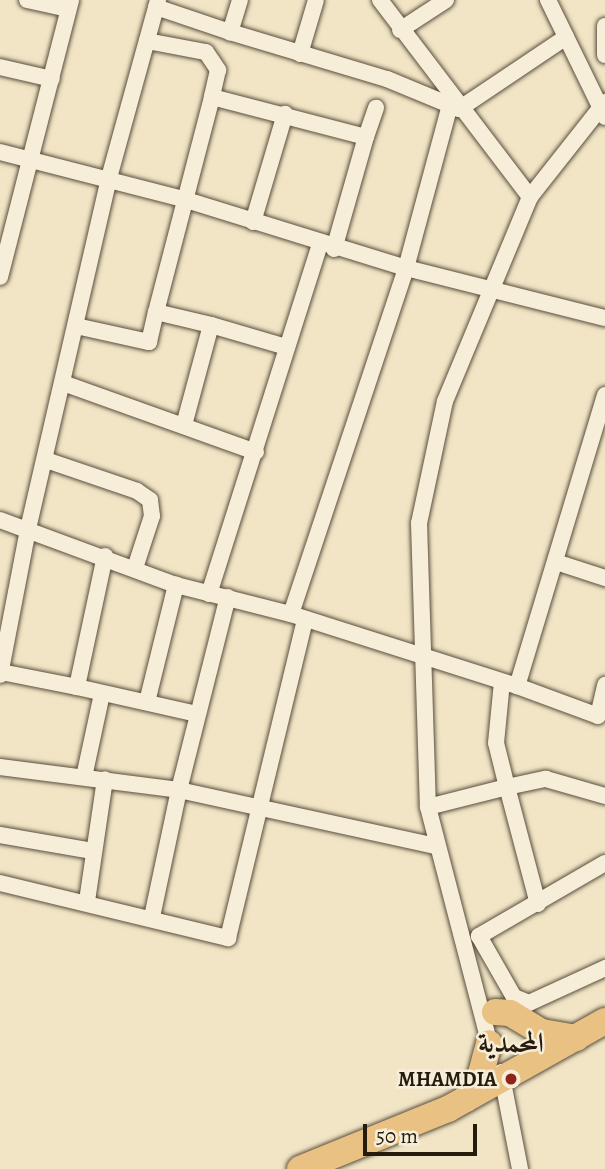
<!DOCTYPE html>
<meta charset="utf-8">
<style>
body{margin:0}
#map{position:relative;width:605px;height:1169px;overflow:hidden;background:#f2e5c6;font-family:Alegreya,Amiri,serif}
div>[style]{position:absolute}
.roads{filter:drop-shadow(0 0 2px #594e3c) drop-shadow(0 0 2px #594e3c)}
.street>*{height:16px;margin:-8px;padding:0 8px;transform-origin:8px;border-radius:8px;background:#f7eeda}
.primary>*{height:26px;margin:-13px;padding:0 13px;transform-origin:13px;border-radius:13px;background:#e9c283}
.dots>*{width:19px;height:19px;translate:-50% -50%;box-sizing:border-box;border:4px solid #f7eeda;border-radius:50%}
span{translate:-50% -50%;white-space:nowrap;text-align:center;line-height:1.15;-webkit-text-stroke:5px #f7eeda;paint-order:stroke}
.poi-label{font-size:21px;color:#261c0e;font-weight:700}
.right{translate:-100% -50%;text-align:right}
.district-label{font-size:28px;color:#261c0e;font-weight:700}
.scale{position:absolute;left:363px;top:1124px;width:114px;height:32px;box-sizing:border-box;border:4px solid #261c0e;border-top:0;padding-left:9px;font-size:21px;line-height:24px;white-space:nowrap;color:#261c0e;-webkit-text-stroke:5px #f7eeda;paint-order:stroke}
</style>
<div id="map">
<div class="roads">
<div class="street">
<div style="left:27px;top:0;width:42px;rotate:12.4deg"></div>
<div style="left:240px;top:0;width:34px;rotate:107deg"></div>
<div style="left:230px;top:32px;width:164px;rotate:16.7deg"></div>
<div style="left:387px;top:79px;width:78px;rotate:22.6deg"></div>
<div style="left:459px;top:109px;width:129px;rotate:-33.9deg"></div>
<div style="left:380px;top:0;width:248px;rotate:52.7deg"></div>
<div style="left:530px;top:197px;width:221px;rotate:112.6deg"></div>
<div style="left:445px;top:401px;width:125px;rotate:102deg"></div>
<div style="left:419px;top:523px;width:284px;rotate:88.2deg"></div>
<div style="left:428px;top:807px;width:250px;rotate:75.4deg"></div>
<div style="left:548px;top:0;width:130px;rotate:64deg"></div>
<div style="left:156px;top:7px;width:78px;rotate:18.7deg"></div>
<div style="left:605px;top:26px;width:29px;rotate:90deg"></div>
<div style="left:400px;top:30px;width:55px;rotate:-33.1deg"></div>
<div style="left:147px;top:41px;width:60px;rotate:10.6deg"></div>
<div style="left:206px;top:52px;width:22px;rotate:56deg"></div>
<div style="left:218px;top:70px;width:28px;rotate:103deg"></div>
<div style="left:212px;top:97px;width:159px;rotate:14.6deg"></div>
<div style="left:366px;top:137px;width:31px;rotate:-71deg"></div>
<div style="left:300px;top:54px;width:56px;rotate:-73.5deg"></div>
<div style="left:0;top:67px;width:53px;rotate:13deg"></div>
<div style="left:0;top:152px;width:189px;rotate:14.4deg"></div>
<div style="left:183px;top:199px;width:233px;rotate:17.2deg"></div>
<div style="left:406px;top:268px;width:169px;rotate:-74.9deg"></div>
<div style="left:530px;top:197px;width:121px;rotate:-51.7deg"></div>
<div style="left:253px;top:222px;width:113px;rotate:-73.5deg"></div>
<div style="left:334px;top:249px;width:116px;rotate:-74.1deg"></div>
<div style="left:0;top:277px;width:286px;rotate:-75.6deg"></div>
<div style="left:156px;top:312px;width:222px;rotate:-75.4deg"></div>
<div style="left:211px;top:325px;width:78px;rotate:16.3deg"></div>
<div style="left:76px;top:326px;width:75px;rotate:12.4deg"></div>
<div style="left:149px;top:342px;width:31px;rotate:-77deg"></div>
<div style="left:156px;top:312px;width:57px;rotate:13.3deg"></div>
<div style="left:211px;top:325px;width:104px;rotate:105.1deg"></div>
<div style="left:63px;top:383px;width:205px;rotate:19.7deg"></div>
<div style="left:605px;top:395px;width:304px;rotate:106.8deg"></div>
<div style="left:517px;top:686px;width:86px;rotate:20.3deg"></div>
<div style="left:598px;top:716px;width:32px;rotate:-77deg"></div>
<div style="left:46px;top:460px;width:96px;rotate:18.8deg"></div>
<div style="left:137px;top:491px;width:16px;rotate:35deg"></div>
<div style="left:150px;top:500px;width:16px;rotate:83deg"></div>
<div style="left:152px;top:516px;width:55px;rotate:108.1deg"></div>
<div style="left:0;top:520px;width:188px;rotate:20.3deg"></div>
<div style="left:176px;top:585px;width:119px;rotate:14.2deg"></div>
<div style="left:291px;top:614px;width:237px;rotate:17.7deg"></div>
<div style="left:105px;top:556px;width:134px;rotate:102.1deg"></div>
<div style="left:77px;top:687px;width:123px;rotate:12.7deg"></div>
<div style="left:556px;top:562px;width:52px;rotate:18.1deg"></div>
<div style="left:209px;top:594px;width:366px;rotate:-72.4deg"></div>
<div style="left:291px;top:614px;width:365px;rotate:-71.6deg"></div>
<div style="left:406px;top:268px;width:205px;rotate:14.1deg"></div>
<div style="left:1px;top:672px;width:77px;rotate:11.2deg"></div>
<div style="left:0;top:675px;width:149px;rotate:-79.1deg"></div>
<div style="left:28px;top:529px;width:360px;rotate:-77deg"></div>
<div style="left:109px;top:178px;width:185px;rotate:-74.6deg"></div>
<div style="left:147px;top:702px;width:121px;rotate:-76.1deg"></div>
<div style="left:0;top:767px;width:180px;rotate:7.3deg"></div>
<div style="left:179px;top:790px;width:262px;rotate:12.3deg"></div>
<div style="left:84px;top:777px;width:85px;rotate:-77.8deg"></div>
<div style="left:428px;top:807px;width:81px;rotate:-14.2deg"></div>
<div style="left:507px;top:787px;width:45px;rotate:-104deg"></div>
<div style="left:496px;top:743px;width:61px;rotate:-84.4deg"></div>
<div style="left:0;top:835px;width:94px;rotate:9.8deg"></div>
<div style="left:605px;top:863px;width:146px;rotate:149.9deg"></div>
<div style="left:479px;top:936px;width:70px;rotate:60.2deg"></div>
<div style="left:514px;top:997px;width:16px;rotate:22deg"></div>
<div style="left:529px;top:1003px;width:84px;rotate:-24.7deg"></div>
<div style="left:0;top:883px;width:235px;rotate:13.6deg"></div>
<div style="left:228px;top:938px;width:328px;rotate:-76.4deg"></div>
<div style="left:87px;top:901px;width:123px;rotate:-81.6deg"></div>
<div style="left:538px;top:904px;width:121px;rotate:-104.8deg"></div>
<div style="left:507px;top:787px;width:40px;rotate:-12deg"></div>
<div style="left:546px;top:779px;width:61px;rotate:16.1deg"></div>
<div style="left:152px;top:917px;width:130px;rotate:-78deg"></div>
<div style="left:179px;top:790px;width:199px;rotate:-75.8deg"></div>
<div style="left:501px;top:1072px;width:99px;rotate:78.9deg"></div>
</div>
<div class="primary">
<div style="left:495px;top:1012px;width:15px;rotate:4deg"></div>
<div style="left:510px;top:1013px;width:37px;rotate:31deg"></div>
<div style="left:542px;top:1032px;width:35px;rotate:10deg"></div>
<div style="left:466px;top:1099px;width:26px;rotate:-58deg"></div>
<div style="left:480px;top:1077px;width:35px;rotate:-75deg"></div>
<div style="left:300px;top:1169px;width:160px;rotate:-22.1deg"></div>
<div style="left:448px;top:1109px;width:180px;rotate:-29.3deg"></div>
</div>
</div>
<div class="dots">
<div style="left:511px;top:1079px;background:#8f2418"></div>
</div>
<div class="poi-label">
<span class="right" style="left:497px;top:1079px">MHAMDIA</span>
</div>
<div class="district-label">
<span style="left:511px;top:1043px">المحمدية</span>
</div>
<div class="scale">50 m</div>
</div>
